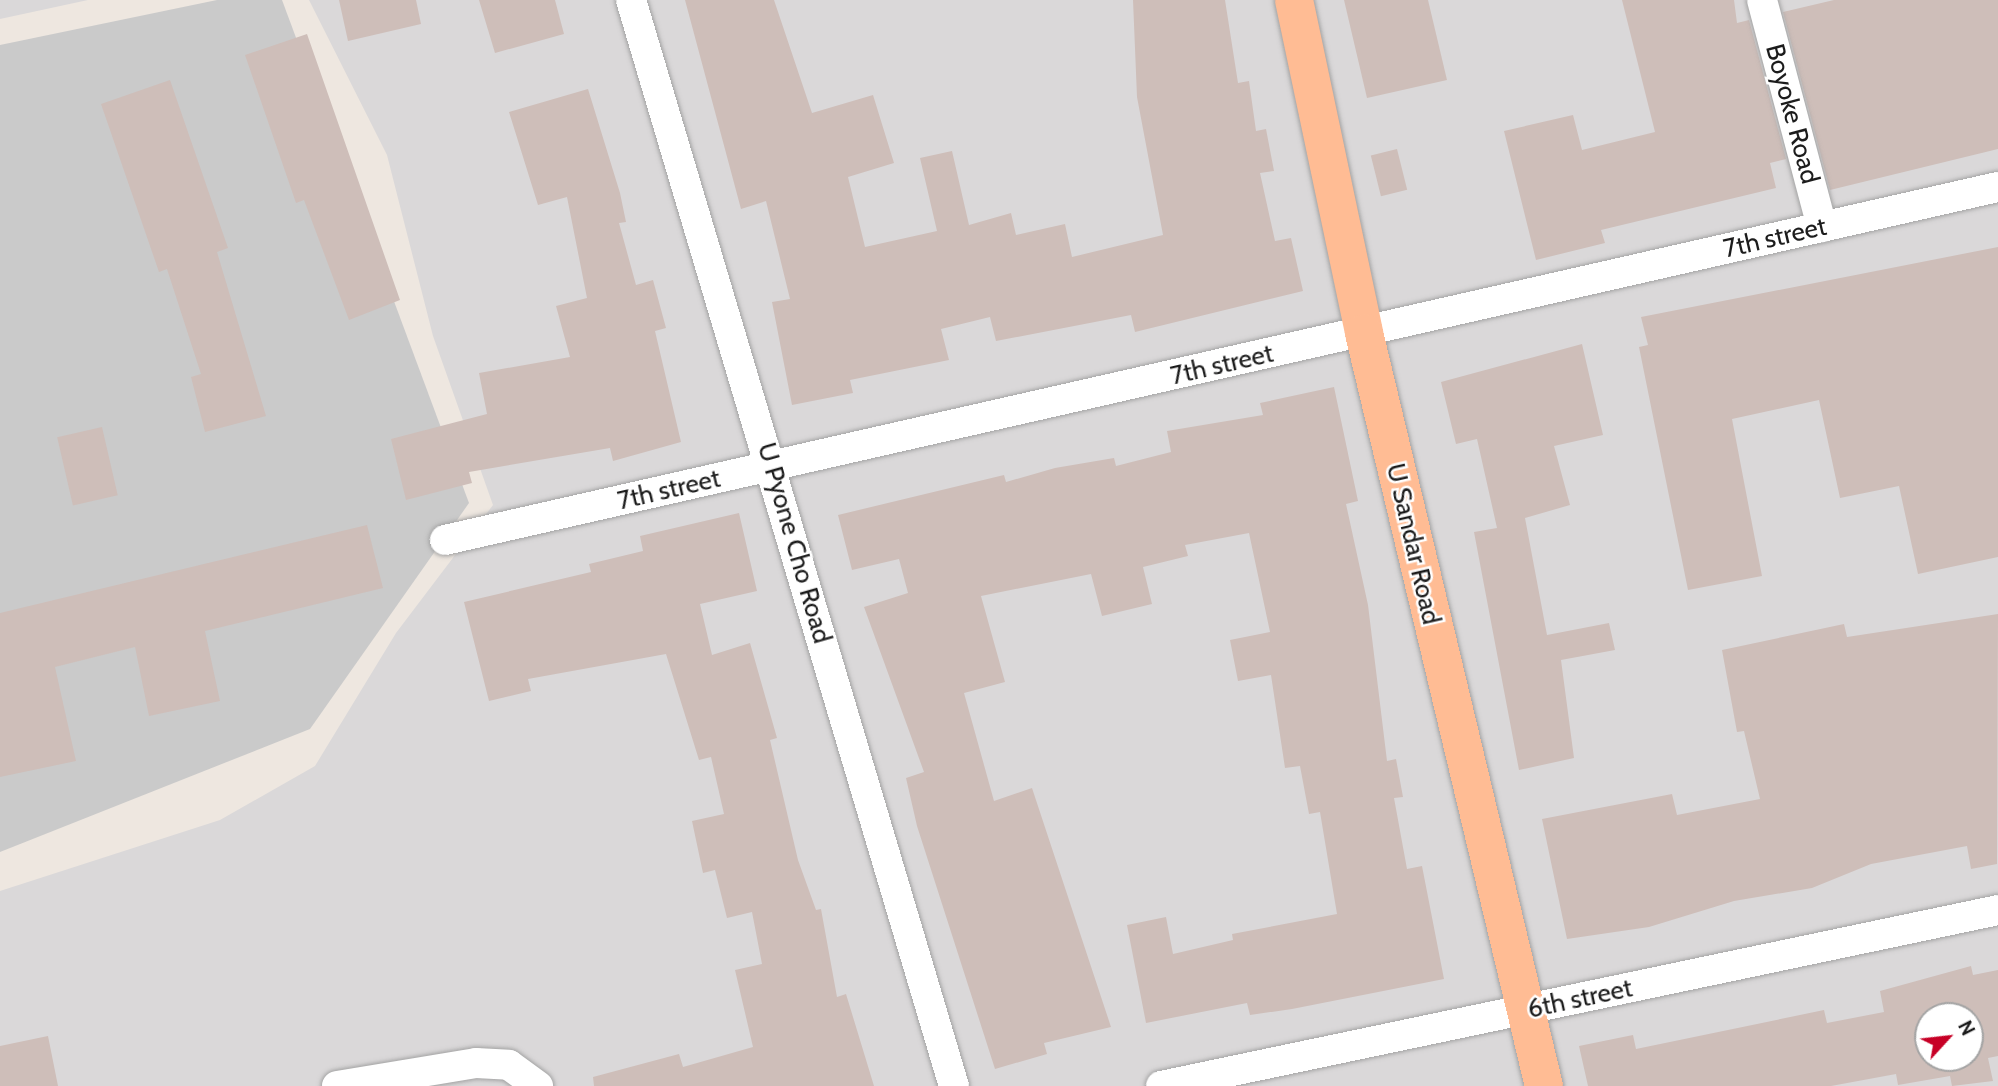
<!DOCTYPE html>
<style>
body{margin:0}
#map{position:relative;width:1998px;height:1086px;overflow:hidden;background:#eee7e0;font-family:Cabin,sans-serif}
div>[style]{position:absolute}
.residential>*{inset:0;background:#dad8d9}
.religious>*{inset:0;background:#cacaca}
.building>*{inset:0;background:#cebeb9;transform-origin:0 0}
.roads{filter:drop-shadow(0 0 2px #a3a3a3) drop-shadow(0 0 2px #a3a3a3)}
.minor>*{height:30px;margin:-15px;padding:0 15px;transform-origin:15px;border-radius:15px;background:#fff}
.primary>*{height:38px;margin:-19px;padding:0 19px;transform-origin:19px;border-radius:19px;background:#ffbc94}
span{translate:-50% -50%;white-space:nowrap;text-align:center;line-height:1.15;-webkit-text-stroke:5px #fff;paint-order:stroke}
.street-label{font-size:26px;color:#1c1c1c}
.north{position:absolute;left:1914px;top:1002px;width:70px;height:70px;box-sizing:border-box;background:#fff;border:2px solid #a4a4a4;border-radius:50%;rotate:63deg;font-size:19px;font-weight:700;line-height:28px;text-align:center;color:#1c1c1c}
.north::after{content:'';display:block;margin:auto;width:24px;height:32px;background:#c70026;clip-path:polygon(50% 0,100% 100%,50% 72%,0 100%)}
</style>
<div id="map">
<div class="residential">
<div style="clip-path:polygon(0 0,88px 0,0 19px)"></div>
<div style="clip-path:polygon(evenodd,309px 0,1998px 0,1998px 1086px,0 1086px,0 891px,220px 820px,315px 766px,396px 633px,493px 505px,433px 336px,387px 155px,309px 0,1928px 1016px,1970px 1016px,1970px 1058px,1928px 1058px,1928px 1016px)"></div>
</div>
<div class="religious">
<div style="clip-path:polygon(217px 0,282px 0,469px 503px,310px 729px,0 852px,0 45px)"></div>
</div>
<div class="building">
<div style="clip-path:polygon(339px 0,416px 0,421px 24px,348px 41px)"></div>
<div style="clip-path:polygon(479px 0,555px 0,564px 34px,495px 53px)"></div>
<div style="clip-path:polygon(685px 0,774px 0,812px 113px,873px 95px,894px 163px,848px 177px,865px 247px,937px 231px,920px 158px,952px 151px,969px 225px,1011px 213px,1016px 235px,1065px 224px,1072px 257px,1163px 235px,1137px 97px,1133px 0,1225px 0,1238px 83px,1249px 81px,1256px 131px,1266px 129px,1274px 171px,1260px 173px,1275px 241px,1291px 238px,1303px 291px,1135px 332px,1131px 315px,996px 341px,990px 317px,941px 329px,949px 360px,850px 380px,853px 393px,792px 405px,772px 302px,790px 299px,766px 201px,741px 209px)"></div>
<div style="clip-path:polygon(1344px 0,1428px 0,1447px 80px,1367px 98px)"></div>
<div style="clip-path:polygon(1622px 0,1734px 0,1737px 23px,1749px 20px,1786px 159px,1770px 163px,1776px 188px,1601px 230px,1605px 243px,1536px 260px,1504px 131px,1573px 115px,1582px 150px,1655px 132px)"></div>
<div style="clip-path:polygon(1834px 0,1998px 0,1998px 149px,1830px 190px,1783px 12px)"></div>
<div style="clip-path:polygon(307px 34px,400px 300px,349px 320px,304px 200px,296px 203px,245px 55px)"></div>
<div style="clip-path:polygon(170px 80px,228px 248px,217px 252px,266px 416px,205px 432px,191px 377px,201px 374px,167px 269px,159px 272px,101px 104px)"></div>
<div style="clip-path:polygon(588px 89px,620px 193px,626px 222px,619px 223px,636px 285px,653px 280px,666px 328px,655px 331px,681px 442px,613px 461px,610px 448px,469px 472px,472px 483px,406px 500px,391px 439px,487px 414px,479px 373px,570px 357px,556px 306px,587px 298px,567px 197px,538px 205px,509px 112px)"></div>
<div style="left:1397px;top:149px;width:42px;height:27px;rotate:76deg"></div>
<div style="clip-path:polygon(1998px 247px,1998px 557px,1918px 574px,1899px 486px,1840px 498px,1819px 400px,1732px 419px,1762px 576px,1688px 590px,1639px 347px,1648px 345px,1641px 317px)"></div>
<div style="clip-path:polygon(1582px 344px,1603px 435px,1554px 446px,1570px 505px,1525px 518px,1547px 635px,1609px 623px,1615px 650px,1561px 660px,1574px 758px,1519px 770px,1474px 532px,1497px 528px,1477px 439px,1456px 444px,1441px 382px)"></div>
<div style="clip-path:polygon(1334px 387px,1358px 501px,1346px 504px,1368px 605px,1387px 761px,1396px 759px,1403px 797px,1394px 798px,1407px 869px,1422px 866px,1444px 979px,1292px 1009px,1250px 1015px,1247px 1003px,1146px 1023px,1127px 925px,1166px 917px,1173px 954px,1233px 940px,1232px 934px,1337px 914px,1320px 812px,1309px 814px,1300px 766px,1285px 768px,1271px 675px,1238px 681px,1230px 640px,1270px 632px,1249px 533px,1185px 545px,1188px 556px,1143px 567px,1152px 604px,1102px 616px,1091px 574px,981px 596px,1005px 682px,964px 693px,994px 801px,1032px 788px,1111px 1027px,1044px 1043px,1047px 1054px,995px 1069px,917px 826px,906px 778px,924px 772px,864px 607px,908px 593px,899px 559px,852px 570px,838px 515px,1004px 475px,1006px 482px,1055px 468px,1114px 458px,1116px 466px,1171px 452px,1167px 431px,1263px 415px,1260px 403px)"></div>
<div style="left:102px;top:427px;width:70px;height:46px;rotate:77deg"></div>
<div style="clip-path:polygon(739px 513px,757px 591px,700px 604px,712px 655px,750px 643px,777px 738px,770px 740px,798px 860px,816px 910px,821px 909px,837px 997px,846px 994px,874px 1086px,594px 1086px,593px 1077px,679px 1054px,683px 1067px,753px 1047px,735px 970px,762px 964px,752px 912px,727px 918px,715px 870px,703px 873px,692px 821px,724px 814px,711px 757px,699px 760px,666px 654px,528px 679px,531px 691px,489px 701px,464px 602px,591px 572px,589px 564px,643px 551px,640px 536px)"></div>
<div style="clip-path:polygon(367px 525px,383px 588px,205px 631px,220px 701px,149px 716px,135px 647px,55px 667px,76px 761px,0 777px,0 613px)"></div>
<div style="clip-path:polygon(1998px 614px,1997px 864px,1971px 869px,1967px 846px,1871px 864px,1812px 888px,1734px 901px,1649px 927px,1567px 939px,1542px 819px,1672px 794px,1677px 815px,1760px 799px,1744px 731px,1737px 732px,1722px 650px,1844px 624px,1847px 637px)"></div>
<div style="clip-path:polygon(evenodd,1971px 966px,1973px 975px,1998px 970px,1998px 1056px,1988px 1058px,1993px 1081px,1952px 1086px,1950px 1076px,1898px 1085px,1896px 1074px,1831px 1086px,1588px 1086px,1579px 1046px,1633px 1035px,1636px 1049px,1824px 1010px,1827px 1023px,1884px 1012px,1880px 991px,1971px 966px,1928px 1016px,1970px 1016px,1970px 1058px,1928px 1058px,1928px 1016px)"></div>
<div style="clip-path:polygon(48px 1036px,58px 1086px,0 1086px,0 1046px)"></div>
</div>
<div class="roads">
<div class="minor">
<div style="left:631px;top:0;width:1133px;rotate:73.44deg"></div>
<div style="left:1762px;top:0;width:235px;rotate:75.2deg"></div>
<div style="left:445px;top:540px;width:1593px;rotate:-12.81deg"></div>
<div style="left:337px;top:1086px;width:141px;rotate:-9.4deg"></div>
<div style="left:476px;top:1063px;width:33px;rotate:3deg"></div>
<div style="left:509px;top:1065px;width:36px;rotate:36deg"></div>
<div style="left:1161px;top:1086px;width:855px;rotate:-11.87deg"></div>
</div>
<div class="primary">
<div style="left:1294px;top:0;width:340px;rotate:78.1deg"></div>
<div style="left:1364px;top:333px;width:774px;rotate:76.56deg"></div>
</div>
</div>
<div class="street-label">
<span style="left:1792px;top:114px;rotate:75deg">Boyoke Road</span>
<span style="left:1775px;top:238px;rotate:-13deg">7th street</span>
<span style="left:1222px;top:365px;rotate:-13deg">7th street</span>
<span style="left:669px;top:490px;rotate:-13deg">7th street</span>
<span style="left:794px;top:543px;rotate:74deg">U Pyone Cho Road</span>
<span style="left:1413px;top:544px;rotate:77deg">U Sandar Road</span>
<span style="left:1580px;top:999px;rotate:-12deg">6th street</span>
</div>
<div class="north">N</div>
</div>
